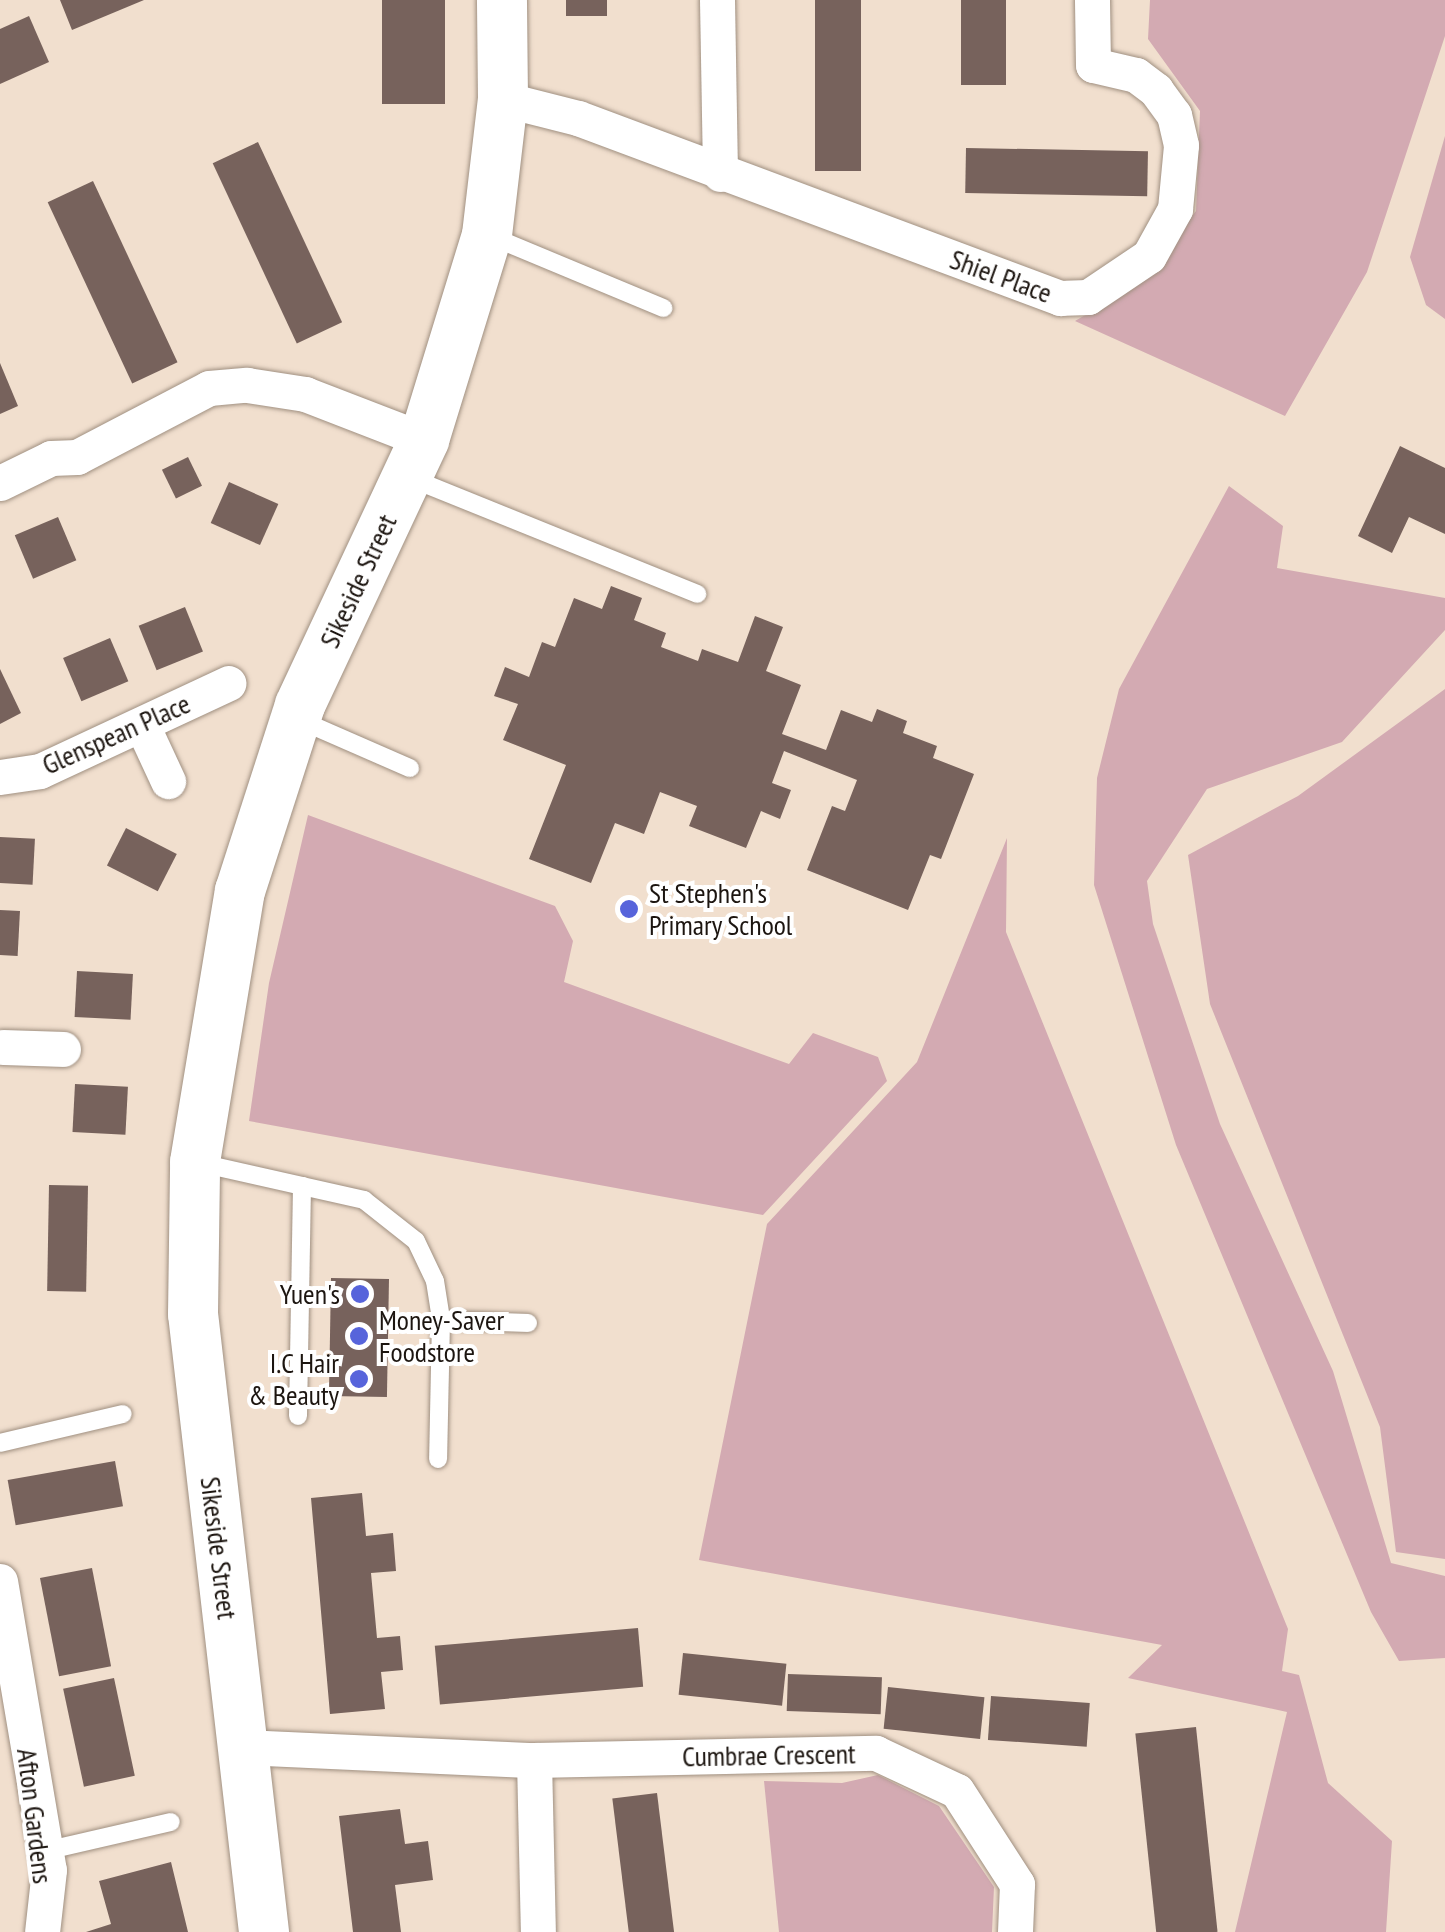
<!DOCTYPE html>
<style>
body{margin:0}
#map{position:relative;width:1445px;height:1932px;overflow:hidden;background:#f1dfce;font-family:"PT Sans Narrow",sans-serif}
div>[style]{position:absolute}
.green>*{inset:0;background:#d3aab2}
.building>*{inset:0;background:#77625c;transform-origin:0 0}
.roads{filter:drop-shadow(0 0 2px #a09081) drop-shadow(0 0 2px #a09081)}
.lane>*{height:18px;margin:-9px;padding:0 9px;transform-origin:9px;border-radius:9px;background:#fff}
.street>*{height:35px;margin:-17.5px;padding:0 17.5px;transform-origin:17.5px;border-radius:17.5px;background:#fff}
.secondary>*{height:50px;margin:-25px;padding:0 25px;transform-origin:25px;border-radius:25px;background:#fff}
.dots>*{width:28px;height:28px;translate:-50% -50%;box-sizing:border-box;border:5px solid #fff;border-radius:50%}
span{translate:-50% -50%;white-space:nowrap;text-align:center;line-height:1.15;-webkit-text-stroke:8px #fff;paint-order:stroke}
.street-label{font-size:28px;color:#1c1510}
.poi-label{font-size:28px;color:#1c1510}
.left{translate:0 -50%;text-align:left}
.right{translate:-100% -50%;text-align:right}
</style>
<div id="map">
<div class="green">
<div style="clip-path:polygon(1150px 0,1445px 0,1445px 36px,1367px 272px,1285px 416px,1075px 321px,1135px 286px,1196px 211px,1200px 111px,1148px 39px)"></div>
<div style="clip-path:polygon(1445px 136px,1445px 319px,1426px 305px,1410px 257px)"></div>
<div style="clip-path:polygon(1229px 486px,1283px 526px,1277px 568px,1445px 598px,1445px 630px,1342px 742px,1207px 789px,1147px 881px,1153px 924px,1220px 1124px,1333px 1371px,1391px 1563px,1445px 1576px,1445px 1658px,1399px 1661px,1371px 1612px,1176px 1145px,1094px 885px,1097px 778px,1119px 689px)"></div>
<div style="clip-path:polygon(1445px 689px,1445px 1559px,1396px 1552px,1380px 1427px,1210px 1004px,1188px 855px,1298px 796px)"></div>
<div style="clip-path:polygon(308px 815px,555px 906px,573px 941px,564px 982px,789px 1064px,813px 1033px,878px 1057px,887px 1081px,763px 1215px,249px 1121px,269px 983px)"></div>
<div style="clip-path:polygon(1007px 838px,1006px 932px,1288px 1629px,1282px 1671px,1299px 1675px,1328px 1783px,1392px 1841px,1386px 1932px,1235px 1932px,1287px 1712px,1128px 1678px,1162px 1645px,699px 1560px,767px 1224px,917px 1062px)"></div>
<div style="clip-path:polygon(878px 1775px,939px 1806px,994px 1887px,992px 1932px,779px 1932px,764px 1781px,842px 1783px)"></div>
</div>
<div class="building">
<div style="clip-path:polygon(60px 0,144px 0,72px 30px)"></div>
<div style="left:382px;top:0;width:63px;height:104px"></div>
<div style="left:566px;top:0;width:41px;height:16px"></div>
<div style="left:815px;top:0;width:46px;height:171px"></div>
<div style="left:961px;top:0;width:45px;height:85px"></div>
<div style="clip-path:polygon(29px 16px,49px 62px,0 84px,0 29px)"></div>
<div style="left:258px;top:142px;width:199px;height:50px;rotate:65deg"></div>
<div style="left:966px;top:148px;width:182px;height:45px;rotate:1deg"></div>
<div style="left:93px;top:181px;width:200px;height:50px;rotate:65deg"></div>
<div style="clip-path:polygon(0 363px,18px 406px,0 414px)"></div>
<div style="clip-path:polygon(1400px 446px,1445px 468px,1445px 534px,1409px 517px,1392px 553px,1358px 536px)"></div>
<div style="left:188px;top:457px;width:32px;height:29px;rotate:64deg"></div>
<div style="left:229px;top:482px;width:54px;height:45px;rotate:24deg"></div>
<div style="left:58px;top:517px;width:47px;height:47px;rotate:67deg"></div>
<div style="clip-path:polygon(611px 586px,642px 598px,634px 620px,666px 633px,661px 647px,698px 661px,702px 649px,738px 662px,755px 616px,783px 627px,766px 671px,801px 685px,782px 734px,826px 750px,841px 710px,872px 722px,877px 709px,907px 721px,903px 733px,937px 746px,933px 758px,974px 774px,941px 859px,930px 855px,908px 910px,807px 870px,832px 806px,845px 811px,857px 780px,784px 751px,772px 783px,791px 790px,780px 819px,761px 811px,746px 848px,689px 826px,697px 806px,660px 792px,644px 834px,615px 823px,591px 883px,529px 859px,566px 765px,503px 740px,518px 704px,494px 696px,505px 667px,529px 677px,542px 642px,555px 647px,574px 598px,602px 609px)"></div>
<div style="left:185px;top:607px;width:48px;height:50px;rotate:68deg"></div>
<div style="left:110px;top:638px;width:47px;height:51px;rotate:67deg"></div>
<div style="clip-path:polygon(0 669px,21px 713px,0 724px)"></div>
<div style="left:126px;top:828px;width:57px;height:42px;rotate:27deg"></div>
<div style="left:0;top:837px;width:35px;height:46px;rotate:3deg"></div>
<div style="left:0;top:910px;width:20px;height:45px;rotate:3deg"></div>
<div style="left:77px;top:971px;width:56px;height:46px;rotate:3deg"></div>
<div style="left:75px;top:1084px;width:53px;height:48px;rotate:3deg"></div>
<div style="left:49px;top:1185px;width:39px;height:106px;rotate:1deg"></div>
<div style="left:331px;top:1278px;width:58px;height:118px;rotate:1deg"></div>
<div style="left:115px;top:1461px;width:46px;height:109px;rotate:80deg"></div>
<div style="clip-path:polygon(362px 1493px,366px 1536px,393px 1533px,396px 1571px,371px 1573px,377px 1638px,400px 1636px,403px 1670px,381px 1672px,385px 1709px,330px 1714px,311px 1498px)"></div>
<div style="left:92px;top:1568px;width:100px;height:53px;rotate:79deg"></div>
<div style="left:638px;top:1628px;width:59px;height:204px;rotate:85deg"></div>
<div style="left:683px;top:1653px;width:104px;height:42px;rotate:6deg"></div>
<div style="left:788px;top:1674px;width:94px;height:37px;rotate:2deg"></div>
<div style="left:114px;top:1678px;width:100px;height:52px;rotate:78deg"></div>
<div style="left:888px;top:1687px;width:97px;height:42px;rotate:6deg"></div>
<div style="left:991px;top:1696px;width:99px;height:44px;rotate:4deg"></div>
<div style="left:1196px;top:1727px;width:206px;height:61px;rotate:84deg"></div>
<div style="left:657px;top:1793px;width:140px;height:45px;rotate:83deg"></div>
<div style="clip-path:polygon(400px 1809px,405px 1844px,428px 1841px,433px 1880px,395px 1885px,401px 1932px,353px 1932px,339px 1816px)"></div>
<div style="clip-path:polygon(171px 1862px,188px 1932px,86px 1932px,111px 1924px,99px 1881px)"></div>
</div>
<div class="roads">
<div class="lane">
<div style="left:488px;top:235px;width:190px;rotate:22.6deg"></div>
<div style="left:408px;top:477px;width:312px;rotate:22deg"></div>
<div style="left:300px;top:720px;width:120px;rotate:23.6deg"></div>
<div style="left:200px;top:1163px;width:105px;rotate:12.7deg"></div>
<div style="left:302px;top:1186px;width:230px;rotate:91deg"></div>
<div style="left:302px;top:1186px;width:64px;rotate:12.7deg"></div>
<div style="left:364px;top:1200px;width:66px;rotate:38.3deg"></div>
<div style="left:416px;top:1241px;width:44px;rotate:64.6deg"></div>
<div style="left:435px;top:1281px;width:39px;rotate:81deg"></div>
<div style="left:441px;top:1320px;width:139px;rotate:91.2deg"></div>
<div style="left:441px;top:1320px;width:87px;rotate:2deg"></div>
<div style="left:0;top:1443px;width:126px;rotate:-13.3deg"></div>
<div style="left:45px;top:1851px;width:129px;rotate:-13deg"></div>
</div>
<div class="street">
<div style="left:717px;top:0;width:174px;rotate:89deg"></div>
<div style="left:503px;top:99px;width:77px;rotate:14.2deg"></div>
<div style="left:578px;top:118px;width:515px;rotate:20.48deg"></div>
<div style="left:1060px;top:298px;width:28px;rotate:-2deg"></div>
<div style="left:1088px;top:297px;width:73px;rotate:-33.9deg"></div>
<div style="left:1149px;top:256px;width:54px;rotate:-61deg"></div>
<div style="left:1175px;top:209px;width:64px;rotate:-84.6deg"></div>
<div style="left:1181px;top:145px;width:31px;rotate:-103deg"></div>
<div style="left:1174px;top:115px;width:31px;rotate:-126deg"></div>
<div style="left:1156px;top:90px;width:25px;rotate:-143deg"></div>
<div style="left:1136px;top:75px;width:44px;rotate:-166.9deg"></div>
<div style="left:1093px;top:65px;width:65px;rotate:-90.9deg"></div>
<div style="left:0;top:483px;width:57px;rotate:-26.1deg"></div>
<div style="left:51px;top:458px;width:26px;rotate:-2deg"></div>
<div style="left:77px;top:457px;width:149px;rotate:-27.6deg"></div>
<div style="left:209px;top:388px;width:38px;rotate:-5deg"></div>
<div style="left:247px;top:385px;width:59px;rotate:8.8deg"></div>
<div style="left:305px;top:394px;width:128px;rotate:21.1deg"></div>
<div style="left:142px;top:725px;width:62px;rotate:65.1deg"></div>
<div style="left:0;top:777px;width:40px;rotate:-8.5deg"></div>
<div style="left:40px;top:771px;width:208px;rotate:-25deg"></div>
<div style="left:3px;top:1047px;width:60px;rotate:1.9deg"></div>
<div style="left:0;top:1581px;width:293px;rotate:80.4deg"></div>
<div style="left:49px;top:1870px;width:62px;rotate:96.4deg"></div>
<div style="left:243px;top:1747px;width:291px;rotate:2.6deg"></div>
<div style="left:534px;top:1760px;width:342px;rotate:-1.2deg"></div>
<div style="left:876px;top:1753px;width:89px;rotate:25.1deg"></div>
<div style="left:957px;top:1791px;width:111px;rotate:57.2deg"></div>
<div style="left:1017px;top:1884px;width:48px;rotate:92.4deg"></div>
<div style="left:534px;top:1760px;width:172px;rotate:88.7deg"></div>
</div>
<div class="secondary">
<div style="left:264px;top:1932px;width:622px;rotate:-96.55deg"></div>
<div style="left:193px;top:1314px;width:152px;rotate:-89.2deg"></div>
<div style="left:195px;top:1162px;width:275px;rotate:-80.6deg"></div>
<div style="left:240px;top:891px;width:195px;rotate:-72.1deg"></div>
<div style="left:300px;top:705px;width:293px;rotate:-64.9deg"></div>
<div style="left:424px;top:440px;width:214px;rotate:-72.9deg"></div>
<div style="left:487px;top:235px;width:137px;rotate:-83.3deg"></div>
<div style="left:503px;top:99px;width:99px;rotate:-90.6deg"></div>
</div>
</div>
<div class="dots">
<div style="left:629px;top:909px;background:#5764db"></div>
<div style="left:360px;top:1294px;background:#5764db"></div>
<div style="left:359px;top:1336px;background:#5764db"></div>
<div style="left:359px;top:1379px;background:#5764db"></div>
</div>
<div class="street-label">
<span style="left:1001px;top:276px;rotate:20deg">Shiel Place</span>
<span style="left:358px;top:581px;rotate:-65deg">Sikeside Street</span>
<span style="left:116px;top:734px;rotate:-24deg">Glenspean Place</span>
<span style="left:219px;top:1548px;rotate:83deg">Sikeside Street</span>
<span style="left:769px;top:1755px;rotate:-1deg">Cumbrae Crescent</span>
<span style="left:35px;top:1816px;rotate:83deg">Afton Gardens</span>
</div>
<div class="poi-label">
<span class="left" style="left:649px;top:909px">St Stephen's<br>Primary School</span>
<span class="right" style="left:340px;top:1294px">Yuen's</span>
<span class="left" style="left:379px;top:1336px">Money-Saver<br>Foodstore</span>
<span class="right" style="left:339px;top:1379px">I.C Hair<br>&amp; Beauty</span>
</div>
</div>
